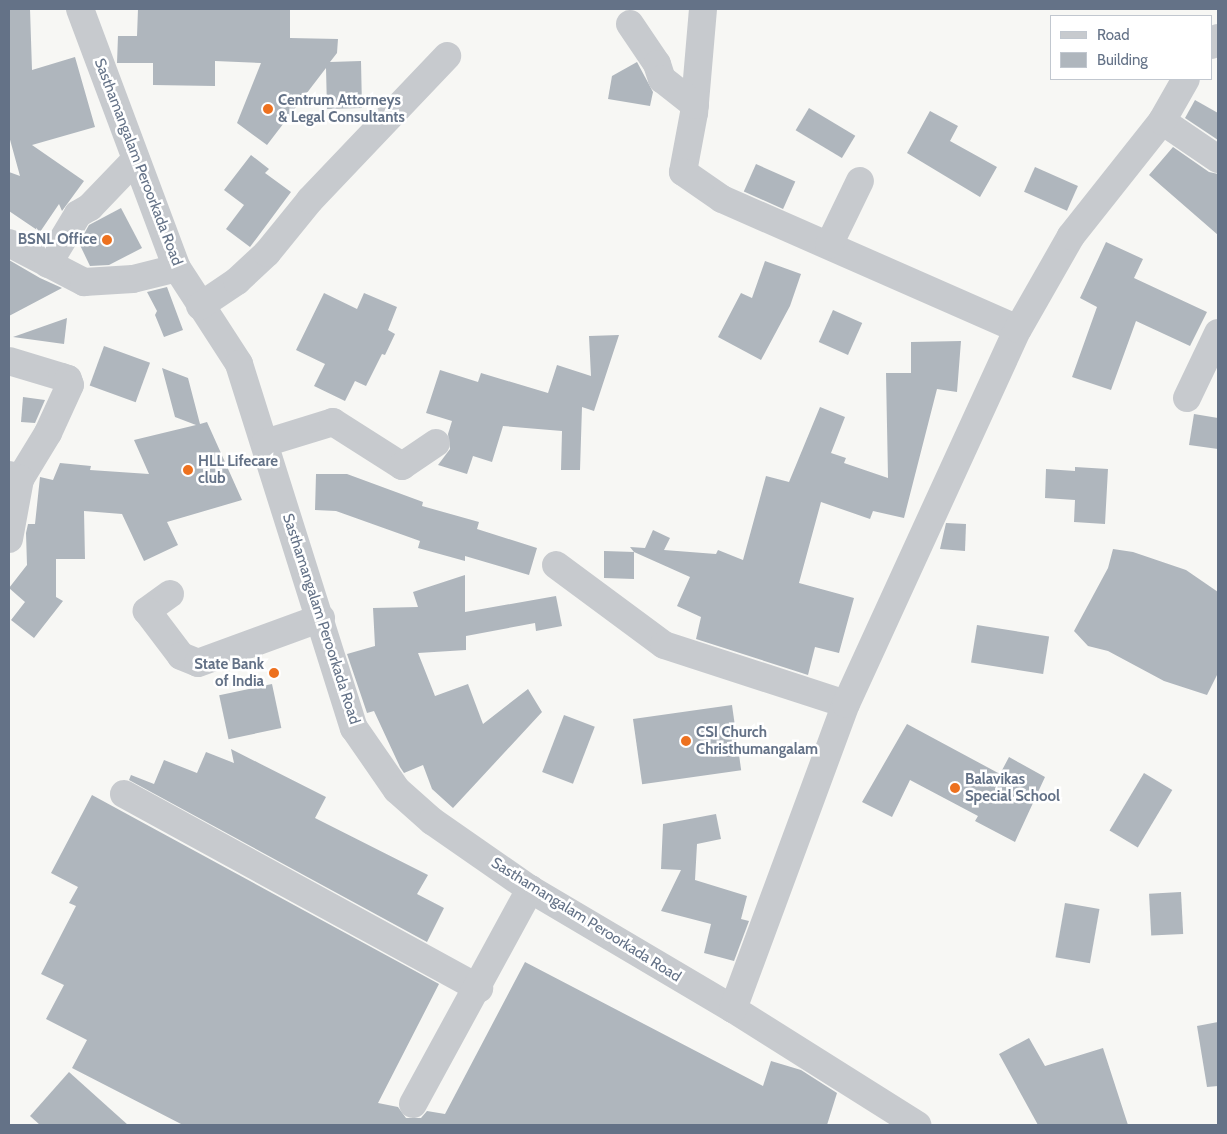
<!DOCTYPE html>
<style>
body{margin:0}
#map{position:relative;width:1227px;height:1134px;overflow:hidden;background:#f7f7f4;font-family:Cabin,sans-serif}
div>[style]{position:absolute}
.building>*{inset:0;background:#afb6bd;transform-origin:0 0}
.minor>*{height:28px;margin:-14px;padding:0 14px;transform-origin:14px;border-radius:14px;background:#c7cace}
.dots>*{width:14px;height:14px;translate:-50% -50%;box-sizing:border-box;border:2px solid #fff;border-radius:50%}
span{translate:-50% -50%;white-space:nowrap;text-align:center;line-height:1.15;-webkit-text-stroke:5px #fff;paint-order:stroke}
.poi-label{font-size:15px;color:#647287;font-weight:700}
.left{translate:0 -50%;text-align:left}
.right{translate:-100% -50%;text-align:right}
.street-label{font-size:15px;color:#647287}
.frame{position:absolute;inset:0;border:10px solid #647287;pointer-events:none}
.legend{position:absolute;left:1050px;top:15px;width:162px;height:65px;box-sizing:border-box;background:#fff;border:1px solid #c1c7cf;margin:0;padding:6px 9px;list-style:none;font-size:15px;color:#647287}
.legend li{display:flex;align-items:center;gap:10px;height:25px}
.legend b{width:25px;border:1px solid #c1c7cf}
</style>
<div id="map">
<div class="building">
<div style="clip-path:polygon(9px 9px,30px 9px,32px 70px,75px 57px,95px 127px,32px 145px,84px 181px,62px 211px,59px 204px,40px 232px,9px 211px,9px 172px,20px 176px,9px 136px)"></div>
<div style="clip-path:polygon(138px 9px,290px 9px,290px 38px,338px 39px,337px 53px,330px 62px,361px 61px,362px 108px,327px 109px,326px 68px,267px 145px,237px 123px,261px 63px,215px 61px,215px 86px,153px 85px,153px 63px,117px 63px,118px 36px,137px 36px)"></div>
<div style="clip-path:polygon(637px 62px,653px 92px,650px 106px,608px 99px,612px 76px)"></div>
<div style="clip-path:polygon(1195px 100px,1218px 113px,1218px 140px,1185px 118px)"></div>
<div style="left:809px;top:108px;width:54px;height:26px;rotate:31deg"></div>
<div style="clip-path:polygon(930px 111px,958px 126px,950px 141px,997px 167px,980px 197px,907px 153px)"></div>
<div style="clip-path:polygon(1173px 147px,1209px 172px,1218px 174px,1218px 235px,1149px 175px)"></div>
<div style="clip-path:polygon(251px 155px,269px 169px,265px 173px,291px 192px,250px 247px,226px 229px,244px 205px,224px 190px)"></div>
<div style="left:756px;top:164px;width:43px;height:30px;rotate:24deg"></div>
<div style="left:1035px;top:167px;width:47px;height:27px;rotate:24deg"></div>
<div style="clip-path:polygon(121px 208px,142px 248px,109px 265px,90px 266px,79px 243px,89px 225px)"></div>
<div style="clip-path:polygon(1106px 242px,1143px 259px,1134px 278px,1207px 312px,1190px 346px,1136px 321px,1111px 390px,1072px 377px,1097px 307px,1080px 298px)"></div>
<div style="clip-path:polygon(9px 260px,40px 278px,62px 288px,9px 316px)"></div>
<div style="clip-path:polygon(765px 261px,801px 274px,790px 306px,761px 360px,718px 337px,741px 293px,752px 298px)"></div>
<div style="clip-path:polygon(167px 287px,183px 330px,164px 337px,155px 315px,157px 311px,147px 292px)"></div>
<div style="clip-path:polygon(324px 293px,357px 309px,364px 293px,397px 307px,388px 330px,395px 334px,385px 355px,382px 354px,366px 386px,355px 381px,345px 401px,314px 386px,325px 364px,296px 350px)"></div>
<div style="left:833px;top:310px;width:32px;height:35px;rotate:24deg"></div>
<div style="clip-path:polygon(67px 318px,64px 344px,13px 337px)"></div>
<div style="clip-path:polygon(619px 335px,594px 411px,582px 407px,580px 470px,561px 470px,562px 431px,503px 426px,492px 462px,473px 456px,467px 474px,438px 465px,450px 449px,448px 434px,452px 421px,426px 413px,440px 370px,478px 382px,481px 373px,548px 393px,557px 365px,591px 376px,589px 336px)"></div>
<div style="clip-path:polygon(961px 341px,957px 392px,937px 389px,904px 518px,873px 511px,870px 519px,821px 502px,799px 583px,854px 598px,839px 653px,815px 647px,808px 675px,696px 639px,701px 617px,677px 606px,690px 577px,634px 552px,634px 579px,604px 578px,604px 551px,634px 552px,630px 547px,645px 548px,653px 530px,670px 538px,664px 550px,716px 554px,718px 550px,743px 560px,766px 476px,789px 482px,820px 407px,845px 417px,831px 453px,846px 458px,844px 463px,888px 478px,886px 373px,911px 373px,911px 342px)"></div>
<div style="left:104px;top:346px;width:49px;height:42px;rotate:20deg"></div>
<div style="clip-path:polygon(162px 368px,188px 378px,200px 424px,207px 422px,242px 500px,167px 522px,178px 545px,144px 561px,122px 514px,84px 511px,85px 559px,56px 559px,56px 597px,63px 601px,34px 638px,11px 620px,25px 602px,9px 588px,27px 565px,26px 533px,28px 524px,35px 524px,40px 477px,53px 480px,60px 463px,91px 466px,90px 470px,149px 474px,134px 440px,196px 425px,175px 417px)"></div>
<div style="clip-path:polygon(23px 397px,45px 400px,35px 423px,21px 422px)"></div>
<div style="clip-path:polygon(1194px 414px,1218px 418px,1218px 449px,1189px 445px)"></div>
<div style="clip-path:polygon(1075px 467px,1108px 469px,1105px 524px,1074px 522px,1075px 500px,1045px 498px,1046px 469px,1075px 471px)"></div>
<div style="clip-path:polygon(316px 474px,347px 474px,423px 502px,422px 506px,479px 522px,477px 529px,537px 548px,529px 575px,465px 556px,465px 561px,418px 548px,420px 541px,336px 511px,315px 510px)"></div>
<div style="clip-path:polygon(946px 523px,966px 524px,965px 551px,940px 549px)"></div>
<div style="clip-path:polygon(1113px 549px,1133px 552px,1186px 570px,1218px 592px,1218px 673px,1207px 695px,1164px 681px,1108px 651px,1088px 646px,1074px 631px,1108px 568px)"></div>
<div style="clip-path:polygon(465px 575px,465px 612px,556px 596px,562px 626px,536px 631px,535px 623px,466px 636px,466px 650px,418px 653px,435px 696px,468px 684px,483px 724px,528px 689px,542px 712px,453px 808px,432px 789px,423px 765px,404px 773px,400px 767px,374px 711px,367px 713px,347px 654px,375px 646px,373px 608px,418px 607px,413px 592px)"></div>
<div style="left:977px;top:625px;width:73px;height:38px;rotate:9deg"></div>
<div style="left:272px;top:684px;width:45px;height:54px;rotate:78deg"></div>
<div style="left:732px;top:705px;width:66px;height:100px;rotate:82deg"></div>
<div style="left:564px;top:715px;width:33px;height:61px;rotate:21deg"></div>
<div style="clip-path:polygon(907px 724px,1000px 774px,1009px 757px,1045px 777px,1015px 842px,975px 821px,978px 816px,910px 780px,892px 817px,862px 802px)"></div>
<div style="clip-path:polygon(231px 749px,326px 797px,315px 818px,428px 875px,417px 894px,444px 908px,427px 942px,129px 780px,131px 775px,154px 784px,164px 760px,197px 773px,206px 752px,234px 763px)"></div>
<div style="left:1144px;top:773px;width:33px;height:67px;rotate:31deg"></div>
<div style="clip-path:polygon(92px 795px,439px 984px,378px 1103px,398px 1107px,406px 1118px,421px 1118px,427px 1111px,445px 1114px,525px 962px,763px 1086px,771px 1061px,801px 1070px,837px 1093px,827px 1125px,183px 1125px,72px 1068px,87px 1040px,46px 1019px,64px 985px,41px 974px,76px 906px,69px 903px,78px 887px,51px 873px)"></div>
<div style="clip-path:polygon(716px 814px,721px 839px,697px 844px,695px 880px,747px 896px,741px 919px,749px 921px,734px 961px,704px 953px,711px 924px,661px 911px,681px 870px,661px 869px,663px 824px)"></div>
<div style="left:1181px;top:892px;width:42px;height:32px;rotate:87deg"></div>
<div style="left:1065px;top:903px;width:35px;height:55px;rotate:10deg"></div>
<div style="clip-path:polygon(1218px 1022px,1218px 1086px,1207px 1087px,1197px 1026px)"></div>
<div style="clip-path:polygon(1029px 1038px,1045px 1066px,1103px 1048px,1128px 1125px,1038px 1125px,999px 1054px)"></div>
<div style="clip-path:polygon(69px 1072px,128px 1125px,40px 1125px,30px 1116px)"></div>
</div>
<div class="minor">
<div style="left:80px;top:9px;width:277px;rotate:69.5deg"></div>
<div style="left:177px;top:268px;width:114px;rotate:57.1deg"></div>
<div style="left:239px;top:364px;width:382px;rotate:72.5deg"></div>
<div style="left:354px;top:728px;width:75px;rotate:55.3deg"></div>
<div style="left:397px;top:790px;width:47px;rotate:41.5deg"></div>
<div style="left:432px;top:821px;width:119px;rotate:34.8deg"></div>
<div style="left:530px;top:889px;width:236px;rotate:30.6deg"></div>
<div style="left:733px;top:1009px;width:218px;rotate:32.2deg"></div>
<div style="left:703px;top:9px;width:104px;rotate:94.9deg"></div>
<div style="left:694px;top:113px;width:60px;rotate:100.6deg"></div>
<div style="left:683px;top:172px;width:47px;rotate:34.7deg"></div>
<div style="left:722px;top:199px;width:323px;rotate:23.7deg"></div>
<div style="left:630px;top:24px;width:48px;rotate:56deg"></div>
<div style="left:657px;top:64px;width:16px;rotate:72deg"></div>
<div style="left:662px;top:79px;width:42px;rotate:38.2deg"></div>
<div style="left:1211px;top:45px;width:10px;rotate:-45deg"></div>
<div style="left:1162px;top:121px;width:68px;rotate:34.2deg"></div>
<div style="left:9px;top:243px;width:85px;rotate:27.5deg"></div>
<div style="left:84px;top:282px;width:49px;rotate:-3.5deg"></div>
<div style="left:133px;top:279px;width:45px;rotate:-14deg"></div>
<div style="left:829px;top:245px;width:71px;rotate:-64.2deg"></div>
<div style="left:48px;top:264px;width:58px;rotate:-59deg"></div>
<div style="left:78px;top:214px;width:14px;rotate:-30deg"></div>
<div style="left:90px;top:207px;width:66px;rotate:-46.2deg"></div>
<div style="left:200px;top:306px;width:45px;rotate:-34deg"></div>
<div style="left:237px;top:281px;width:41px;rotate:-43deg"></div>
<div style="left:267px;top:253px;width:68px;rotate:-50.9deg"></div>
<div style="left:310px;top:200px;width:199px;rotate:-46.4deg"></div>
<div style="left:9px;top:361px;width:55px;rotate:16.8deg"></div>
<div style="left:62px;top:377px;width:6px;rotate:18deg"></div>
<div style="left:68px;top:379px;width:6px;rotate:72deg"></div>
<div style="left:70px;top:385px;width:53px;rotate:114.6deg"></div>
<div style="left:48px;top:433px;width:54px;rotate:121.3deg"></div>
<div style="left:1187px;top:398px;width:72px;rotate:-64.5deg"></div>
<div style="left:265px;top:443px;width:71px;rotate:-17.2deg"></div>
<div style="left:333px;top:422px;width:82px;rotate:32.5deg"></div>
<div style="left:402px;top:466px;width:41px;rotate:-34.1deg"></div>
<div style="left:9px;top:475px;width:12px;rotate:20deg"></div>
<div style="left:20px;top:479px;width:61px;rotate:100.4deg"></div>
<div style="left:556px;top:565px;width:134px;rotate:36.5deg"></div>
<div style="left:664px;top:645px;width:191px;rotate:18deg"></div>
<div style="left:170px;top:594px;width:29px;rotate:144deg"></div>
<div style="left:147px;top:611px;width:56px;rotate:52.9deg"></div>
<div style="left:181px;top:656px;width:18px;rotate:22deg"></div>
<div style="left:198px;top:663px;width:131px;rotate:-20.1deg"></div>
<div style="left:124px;top:794px;width:405px;rotate:28.7deg"></div>
<div style="left:733px;top:1009px;width:325px;rotate:-69.7deg"></div>
<div style="left:846px;top:704px;width:413px;rotate:-65.4deg"></div>
<div style="left:1018px;top:329px;width:107px;rotate:-60.3deg"></div>
<div style="left:1071px;top:236px;width:147px;rotate:-51.6deg"></div>
<div style="left:1162px;top:121px;width:48px;rotate:-60.3deg"></div>
<div style="left:413px;top:1104px;width:245px;rotate:-61.4deg"></div>
</div>
<div class="dots">
<div style="left:268px;top:109px;background:#ed711f"></div>
<div style="left:107px;top:240px;background:#ed711f"></div>
<div style="left:188px;top:470px;background:#ed711f"></div>
<div style="left:274px;top:673px;background:#ed711f"></div>
<div style="left:686px;top:741px;background:#ed711f"></div>
<div style="left:955px;top:788px;background:#ed711f"></div>
</div>
<div class="poi-label">
<span class="left" style="left:278px;top:109px">Centrum Attorneys<br>&amp; Legal Consultants</span>
<span class="right" style="left:97px;top:240px">BSNL Office</span>
<span class="left" style="left:198px;top:470px">HLL Lifecare<br>club</span>
<span class="right" style="left:264px;top:673px">State Bank<br>of India</span>
<span class="left" style="left:696px;top:741px">CSI Church<br>Christhumangalam</span>
<span class="left" style="left:965px;top:788px">Balavikas<br>Special School</span>
</div>
<div class="street-label">
<span style="left:138px;top:162px;rotate:69deg">Sasthamangalam Peroorkada Road</span>
<span style="left:321px;top:619px;rotate:72deg">Sasthamangalam Peroorkada Road</span>
<span style="left:586px;top:920px;rotate:32deg">Sasthamangalam Peroorkada Road</span>
</div>
<div class="frame"></div>
<ul class="legend">
<li><b style="height:6px;background:#c7cace"></b>Road</li>
<li><b style="height:14px;background:#afb6bd"></b>Building</li>
</ul>
</div>
